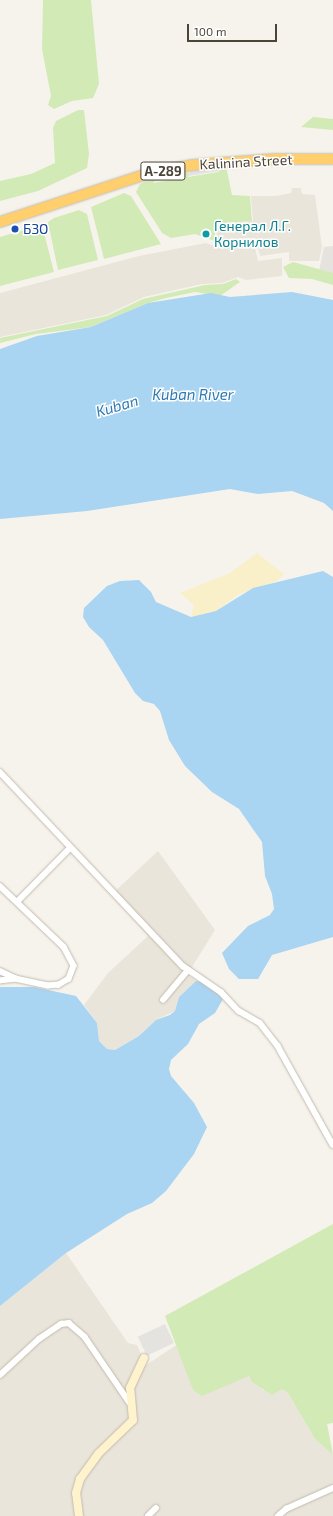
<!DOCTYPE html>
<meta charset="utf-8">
<style>
body{margin:0}
#map{position:relative;width:333px;height:1516px;overflow:hidden;background:#f6f3ec;font-family:"Exo 2",sans-serif}
div>[style]{position:absolute}
.residential>*{inset:0;background:#eae5da}
.industrial>*{inset:0;background:#e6e2dd}
.green>*{inset:0;background:#d2eab5}
.sand>*{inset:0;background:#f9efc9}
.parking>*{inset:0;background:#e5e3e0;transform-origin:0 0}
.water>*{inset:0;background:#a9d4f2}
.roads{filter:drop-shadow(0 0 1px #c2bbae) drop-shadow(0 0 1px #c2bbae)}
.street>*{height:5.5px;margin:-2.75px;padding:0 2.75px;transform-origin:2.75px;border-radius:2.75px;background:#fff}
.secondary>*{height:8px;margin:-4px;padding:0 4px;transform-origin:4px;border-radius:4px;background:#fff3cd}
.highway>*{height:10px;margin:-5px;padding:0 5px;transform-origin:5px;border-radius:5px;background:#ffcf6e}
.dots>*{width:11px;height:11px;translate:-50% -50%;box-sizing:border-box;border:2px solid #fff;border-radius:50%}
span{translate:-50% -50%;white-space:nowrap;text-align:center;line-height:1.15;-webkit-text-stroke:3px #fff;paint-order:stroke}
.shield-label span{padding:1px 3px;background:#fff;border:1px solid;border-radius:3px;-webkit-text-stroke-width:0}
.shield-label{font-size:13px;color:#4b4439;font-weight:700}
.street-label{font-size:14px;color:#4b4439}
.culture-label{font-size:14px;color:#0d838f}
.left{translate:0 -50%;text-align:left}
.transit-label{font-size:14px;color:#164399}
.water-label{font-size:15px;color:#2e7ab2;font-style:italic}
.scale{position:absolute;left:187px;top:24px;width:90px;height:18px;box-sizing:border-box;border:2px solid #4b4439;border-top:0;padding-left:5px;font-size:12px;line-height:14px;white-space:nowrap;color:#4b4439;-webkit-text-stroke:3px #fff;paint-order:stroke}
</style>
<div id="map">
<div class="residential">
<div style="clip-path:polygon(292px 188px,301px 188px,302px 194px,315px 195px,322px 247px,319px 261px,289px 261px,289px 252px,260px 256px,256px 238px,217px 241px,216px 225px,253px 221px,251px 196px,276px 196px,291px 193px)"></div>
<div style="clip-path:polygon(206px 243px,220px 248px,254px 243px,258px 261px,282px 258px,282px 276px,246px 280px,238px 277px,222px 283px,202px 284px,144px 297px,106px 315px,0 337px,0 293px,139px 256px)"></div>
<div style="clip-path:polygon(158px 851px,215px 930px,187px 975px,196px 981px,179px 997px,175px 1011px,156px 1020px,139px 1036px,115px 1050px,107px 1049px,99px 1041px,97px 1023px,84px 1005px,108px 973px,148px 936px,112px 894px)"></div>
<div style="clip-path:polygon(66px 1253px,128px 1343px,137px 1345px,146px 1365px,178px 1344px,193px 1390px,250px 1376px,252px 1382px,259px 1385px,263px 1390px,282px 1389px,288px 1393px,315px 1439px,333px 1455px,333px 1516px,0 1516px,0 1306px)"></div>
</div>
<div class="industrial">
<div style="clip-path:polygon(333px 246px,333px 273px,319px 271px,324px 247px)"></div>
</div>
<div class="green">
<div style="clip-path:polygon(43px 0,91px 0,99px 84px,93px 98px,72px 101px,54px 109px,48px 105px,51px 96px,42px 49px)"></div>
<div style="clip-path:polygon(78px 110px,84px 110px,89px 154px,87px 168px,38px 191px,0 201px,0 181px,31px 174px,55px 163px,53px 128px,56px 121px)"></div>
<div style="clip-path:polygon(313px 117px,333px 119px,333px 130px,301px 127px)"></div>
<div style="clip-path:polygon(226px 166px,232px 195px,250px 196px,252px 221px,215px 224px,215px 241px,195px 234px,171px 238px,162px 233px,136px 192px,140px 184px,147px 181px,154px 179px,154px 183px,179px 178px,180px 174px,189px 173px,188px 177px,218px 172px)"></div>
<div style="clip-path:polygon(124px 193px,131px 196px,161px 244px,104px 259px,91px 207px)"></div>
<div style="clip-path:polygon(79px 210px,87px 214px,98px 260px,58px 270px,48px 222px,54px 218px)"></div>
<div style="clip-path:polygon(37px 223px,43px 229px,54px 272px,0 286px,0 237px,27px 229px,32px 224px)"></div>
<div style="clip-path:polygon(293px 262px,333px 273px,333px 285px,312px 279px,289px 278px,283px 267px)"></div>
<div style="clip-path:polygon(236px 279px,240px 282px,220px 296px,195px 292px,166px 298px,148px 303px,91px 327px,36px 334px,0 343px,0 338px,107px 316px,143px 299px,205px 285px,223px 284px)"></div>
<div style="clip-path:polygon(333px 1224px,333px 1423px,327px 1424px,333px 1455px,315px 1439px,288px 1393px,282px 1389px,272px 1395px,252px 1382px,249px 1376px,202px 1396px,193px 1390px,165px 1316px)"></div>
</div>
<div class="sand">
<div style="clip-path:polygon(257px 553px,284px 574px,277px 581px,239px 594px,216px 611px,191px 617px,194px 605px,180px 593px,230px 573px)"></div>
</div>
<div class="parking">
<div style="clip-path:polygon(221px 167px,218px 171px,188px 176px,191px 171px)"></div>
<div style="clip-path:polygon(180px 173px,178px 178px,154px 182px,156px 177px)"></div>
<div style="left:165px;top:1324px;width:21px;height:30px;rotate:65deg"></div>
</div>
<div class="water">
<div style="clip-path:polygon(292px 292px,333px 300px,333px 511px,324px 503px,292px 491px,258px 494px,230px 489px,87px 511px,0 519px,0 349px,37px 336px,91px 327px,148px 303px,211px 293px,230px 297px)"></div>
<div style="clip-path:polygon(323px 571px,333px 577px,333px 937px,272px 955px,258px 979px,239px 979px,229px 969px,222px 953px,248px 926px,270px 915px,274px 909px,272px 894px,265px 876px,262px 842px,239px 809px,212px 792px,185px 766px,169px 740px,160px 711px,154px 704px,143px 701px,135px 693px,103px 640px,89px 627px,83px 617px,84px 608px,107px 586px,120px 581px,139px 580px,151px 592px,156px 602px,191px 617px,216px 611px,253px 588px)"></div>
<div style="clip-path:polygon(196px 981px,204px 982px,223px 999px,215px 1013px,199px 1024px,188px 1044px,171px 1060px,169px 1069px,171px 1076px,194px 1103px,207px 1127px,194px 1154px,166px 1191px,152px 1203px,127px 1214px,66px 1253px,0 1306px,0 987px,34px 987px,76px 996px,97px 1023px,99px 1041px,107px 1049px,115px 1050px,139px 1036px,156px 1020px,170px 1015px,175px 1011px,179px 997px)"></div>
</div>
<div class="roads">
<div class="street">
<div style="left:0;top:772px;width:267px;rotate:46.7deg"></div>
<div style="left:183px;top:966px;width:46px;rotate:34.4deg"></div>
<div style="left:221px;top:992px;width:26px;rotate:47deg"></div>
<div style="left:239px;top:1011px;width:24px;rotate:30deg"></div>
<div style="left:260px;top:1023px;width:29px;rotate:52deg"></div>
<div style="left:278px;top:1046px;width:113px;rotate:60.9deg"></div>
<div style="left:0;top:886px;width:88px;rotate:43.6deg"></div>
<div style="left:64px;top:947px;width:21px;rotate:62deg"></div>
<div style="left:74px;top:966px;width:14px;rotate:111deg"></div>
<div style="left:69px;top:979px;width:12px;rotate:149deg"></div>
<div style="left:59px;top:985px;width:11px;rotate:175deg"></div>
<div style="left:48px;top:986px;width:33px;rotate:-168deg"></div>
<div style="left:16px;top:979px;width:16px;rotate:173deg"></div>
<div style="left:17px;top:902px;width:76px;rotate:-45.5deg"></div>
<div style="left:0;top:971px;width:17px;rotate:25deg"></div>
<div style="left:163px;top:1000px;width:39px;rotate:-50deg"></div>
<div style="left:0;top:1375px;width:53px;rotate:-42.7deg"></div>
<div style="left:39px;top:1339px;width:27px;rotate:-34deg"></div>
<div style="left:61px;top:1324px;width:8px;rotate:-7deg"></div>
<div style="left:69px;top:1323px;width:21px;rotate:41deg"></div>
<div style="left:85px;top:1337px;width:80px;rotate:55.7deg"></div>
<div style="left:148px;top:1516px;width:11px;rotate:-45deg"></div>
<div style="left:278px;top:1516px;width:11px;rotate:-41deg"></div>
<div style="left:286px;top:1509px;width:51px;rotate:-24.1deg"></div>
</div>
<div class="secondary">
<div style="left:79px;top:1516px;width:23px;rotate:-97deg"></div>
<div style="left:76px;top:1493px;width:15px;rotate:-74deg"></div>
<div style="left:80px;top:1479px;width:32px;rotate:-54deg"></div>
<div style="left:99px;top:1453px;width:47px;rotate:-44.1deg"></div>
<div style="left:133px;top:1420px;width:32px;rotate:-95deg"></div>
<div style="left:130px;top:1388px;width:33px;rotate:-65deg"></div>
</div>
<div class="highway">
<div style="left:0;top:222px;width:155px;rotate:-18.1deg"></div>
<div style="left:147px;top:174px;width:46px;rotate:-11.3deg"></div>
<div style="left:192px;top:165px;width:83px;rotate:-4.1deg"></div>
<div style="left:275px;top:159px;width:58px"></div>
</div>
</div>
<div class="dots">
<div style="left:15px;top:229px;background:#1a4fb4"></div>
<div style="left:206px;top:234px;background:#0f9aa8"></div>
</div>
<div class="shield-label">
<span style="left:163px;top:171px">А-289</span>
</div>
<div class="street-label">
<span style="left:246px;top:162px;rotate:-3deg">Kalinina Street</span>
</div>
<div class="culture-label">
<span class="left" style="left:214px;top:234px">Генерал Л.Г.<br>Корнилов</span>
</div>
<div class="transit-label">
<span class="left" style="left:23px;top:229px">БЗО</span>
</div>
<div class="water-label">
<span style="left:193px;top:395px">Kuban River</span>
<span style="left:117px;top:406px;rotate:-16deg">Kuban</span>
</div>
<div class="scale">100 m</div>
</div>
